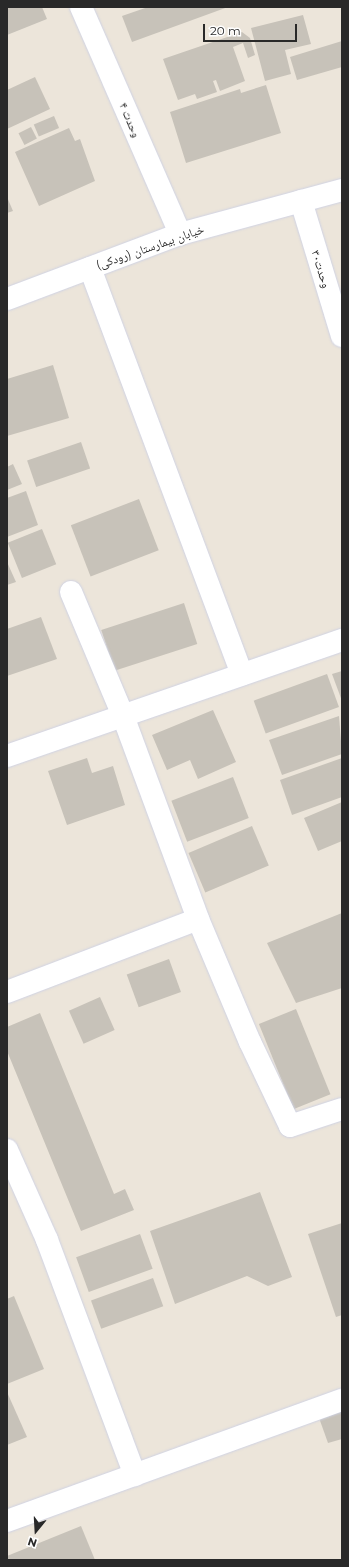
<!DOCTYPE html>
<meta charset="utf-8">
<style>
body{margin:0}
#map{position:relative;width:349px;height:1567px;overflow:hidden;background:#ece5da;font-family:Montserrat,"Noto Naskh Arabic",sans-serif}
div>[style]{position:absolute}
.building>*{inset:0;background:#c7c2b9;transform-origin:0 0}
.roads{filter:drop-shadow(0 0 1px #cfd2e3) drop-shadow(0 0 1px #cfd2e3)}
.minor>*{height:22px;margin:-11px;padding:0 11px;transform-origin:11px;border-radius:11px;background:#fff}
span{translate:-50% -50%;white-space:nowrap;text-align:center;line-height:1.15;-webkit-text-stroke:3px #fff;paint-order:stroke}
.street-label{font-size:12px;color:#292929}
.frame{position:absolute;inset:0;border:8px solid #292929;pointer-events:none}
.north{position:absolute;left:16px;top:1511px;width:40px;height:40px;-webkit-text-stroke:3px #fff;paint-order:stroke;rotate:198deg;font-size:11px;font-weight:700;line-height:16px;text-align:center;color:#292929}
.north::after{content:'';display:block;margin:auto;width:14px;height:18px;background:#292929;clip-path:polygon(50% 0,100% 100%,50% 72%,0 100%)}
.scale{position:absolute;left:203px;top:24px;width:94px;height:18px;box-sizing:border-box;border:2px solid #292929;border-top:0;padding-left:5px;font-size:12px;line-height:14px;white-space:nowrap;color:#292929;-webkit-text-stroke:3px #fff;paint-order:stroke}
</style>
<div id="map">
<div class="building">
<div style="clip-path:polygon(7px 7px,42px 7px,47px 19px,7px 35px)"></div>
<div style="clip-path:polygon(148px 7px,228px 7px,132px 42px,122px 16px)"></div>
<div style="clip-path:polygon(303px 15px,311px 44px,285px 50px,291px 74px,265px 81px,251px 28px)"></div>
<div style="clip-path:polygon(242px 32px,250px 38px,255px 55px,248px 58px,243px 43px,233px 47px,245px 81px,220px 91px,216px 80px,213px 81px,217px 92px,197px 99px,195px 94px,178px 100px,163px 59px)"></div>
<div style="clip-path:polygon(342px 41px,342px 67px,297px 80px,290px 57px)"></div>
<div style="clip-path:polygon(35px 77px,50px 109px,7px 129px,7px 90px)"></div>
<div style="clip-path:polygon(266px 85px,281px 133px,186px 163px,170px 112px,240px 89px,241px 93px)"></div>
<div style="left:54px;top:116px;width:13px;height:22px;rotate:67deg"></div>
<div style="left:31px;top:127px;width:13px;height:14px;rotate:63deg"></div>
<div style="clip-path:polygon(69px 128px,75px 141px,80px 139px,95px 181px,39px 206px,15px 152px)"></div>
<div style="clip-path:polygon(7px 197px,13px 211px,7px 213px)"></div>
<div style="clip-path:polygon(53px 365px,69px 418px,7px 436px,7px 379px)"></div>
<div style="left:81px;top:442px;width:28px;height:57px;rotate:71deg"></div>
<div style="clip-path:polygon(13px 464px,22px 484px,7px 490px,7px 467px)"></div>
<div style="clip-path:polygon(26px 491px,38px 525px,7px 537px,7px 498px)"></div>
<div style="left:139px;top:499px;width:55px;height:73px;rotate:69deg"></div>
<div style="left:42px;top:529px;width:38px;height:37px;rotate:68deg"></div>
<div style="clip-path:polygon(7px 562px,16px 582px,7px 585px)"></div>
<div style="left:184px;top:603px;width:43px;height:87px;rotate:72deg"></div>
<div style="clip-path:polygon(41px 617px,57px 659px,7px 676px,7px 629px)"></div>
<div style="clip-path:polygon(342px 671px,342px 701px,332px 674px)"></div>
<div style="left:327px;top:674px;width:35px;height:78px;rotate:70deg"></div>
<div style="clip-path:polygon(213px 710px,236px 762px,198px 779px,190px 760px,167px 770px,152px 735px)"></div>
<div style="clip-path:polygon(339px 716px,342px 754px,282px 775px,269px 740px)"></div>
<div style="clip-path:polygon(87px 758px,92px 773px,113px 766px,125px 805px,67px 825px,48px 771px)"></div>
<div style="clip-path:polygon(342px 758px,342px 797px,292px 815px,280px 780px)"></div>
<div style="left:233px;top:777px;width:44px;height:66px;rotate:69deg"></div>
<div style="clip-path:polygon(342px 802px,342px 841px,318px 851px,304px 818px)"></div>
<div style="left:252px;top:826px;width:43px;height:69px;rotate:67deg"></div>
<div style="clip-path:polygon(342px 913px,342px 988px,296px 1003px,267px 943px)"></div>
<div style="left:169px;top:959px;width:35px;height:45px;rotate:70deg"></div>
<div style="left:100px;top:997px;width:36px;height:34px;rotate:66deg"></div>
<div style="left:296px;top:1009px;width:92px;height:40px;rotate:68deg"></div>
<div style="clip-path:polygon(40px 1013px,114px 1194px,125px 1189px,134px 1210px,81px 1231px,7px 1051px,7px 1027px)"></div>
<div style="clip-path:polygon(260px 1192px,292px 1277px,268px 1286px,247px 1276px,175px 1304px,150px 1231px)"></div>
<div style="clip-path:polygon(342px 1223px,342px 1315px,336px 1317px,308px 1234px)"></div>
<div style="left:140px;top:1234px;width:37px;height:68px;rotate:70deg"></div>
<div style="left:153px;top:1278px;width:30px;height:66px;rotate:70deg"></div>
<div style="clip-path:polygon(14px 1296px,44px 1369px,7px 1384px,7px 1299px)"></div>
<div style="clip-path:polygon(7px 1392px,27px 1437px,7px 1445px)"></div>
<div style="clip-path:polygon(342px 1407px,342px 1439px,328px 1443px,318px 1415px)"></div>
<div style="clip-path:polygon(81px 1526px,95px 1560px,7px 1560px,7px 1556px)"></div>
</div>
<div class="roads">
<div class="minor">
<div style="left:81px;top:7px;width:248px;rotate:66.4deg"></div>
<div style="left:301px;top:201px;width:141px;rotate:73.1deg"></div>
<div style="left:90px;top:268px;width:434px;rotate:69.5deg"></div>
<div style="left:7px;top:299px;width:185px;rotate:-20.6deg"></div>
<div style="left:180px;top:234px;width:168px;rotate:-15.2deg"></div>
<div style="left:71px;top:592px;width:134px;rotate:67.2deg"></div>
<div style="left:123px;top:716px;width:216px;rotate:69.7deg"></div>
<div style="left:7px;top:756px;width:355px;rotate:-19.1deg"></div>
<div style="left:7px;top:992px;width:204px;rotate:-20.9deg"></div>
<div style="left:198px;top:919px;width:134px;rotate:67.1deg"></div>
<div style="left:250px;top:1042px;width:93px;rotate:64.5deg"></div>
<div style="left:290px;top:1126px;width:55px;rotate:-18.1deg"></div>
<div style="left:7px;top:1150px;width:98px;rotate:66deg"></div>
<div style="left:47px;top:1240px;width:251px;rotate:69.5deg"></div>
<div style="left:7px;top:1521px;width:356px;rotate:-19.9deg"></div>
</div>
</div>
<div class="street-label">
<span style="left:130px;top:120px;rotate:67deg">وحدت ۴</span>
<span style="left:150px;top:247px;rotate:-19deg">خیابان بیمارستان (رودکی)</span>
<span style="left:321px;top:269px;rotate:73deg">وحدت۳۰</span>
</div>
<div class="frame"></div>
<div class="north">N</div>
<div class="scale">20 m</div>
</div>
